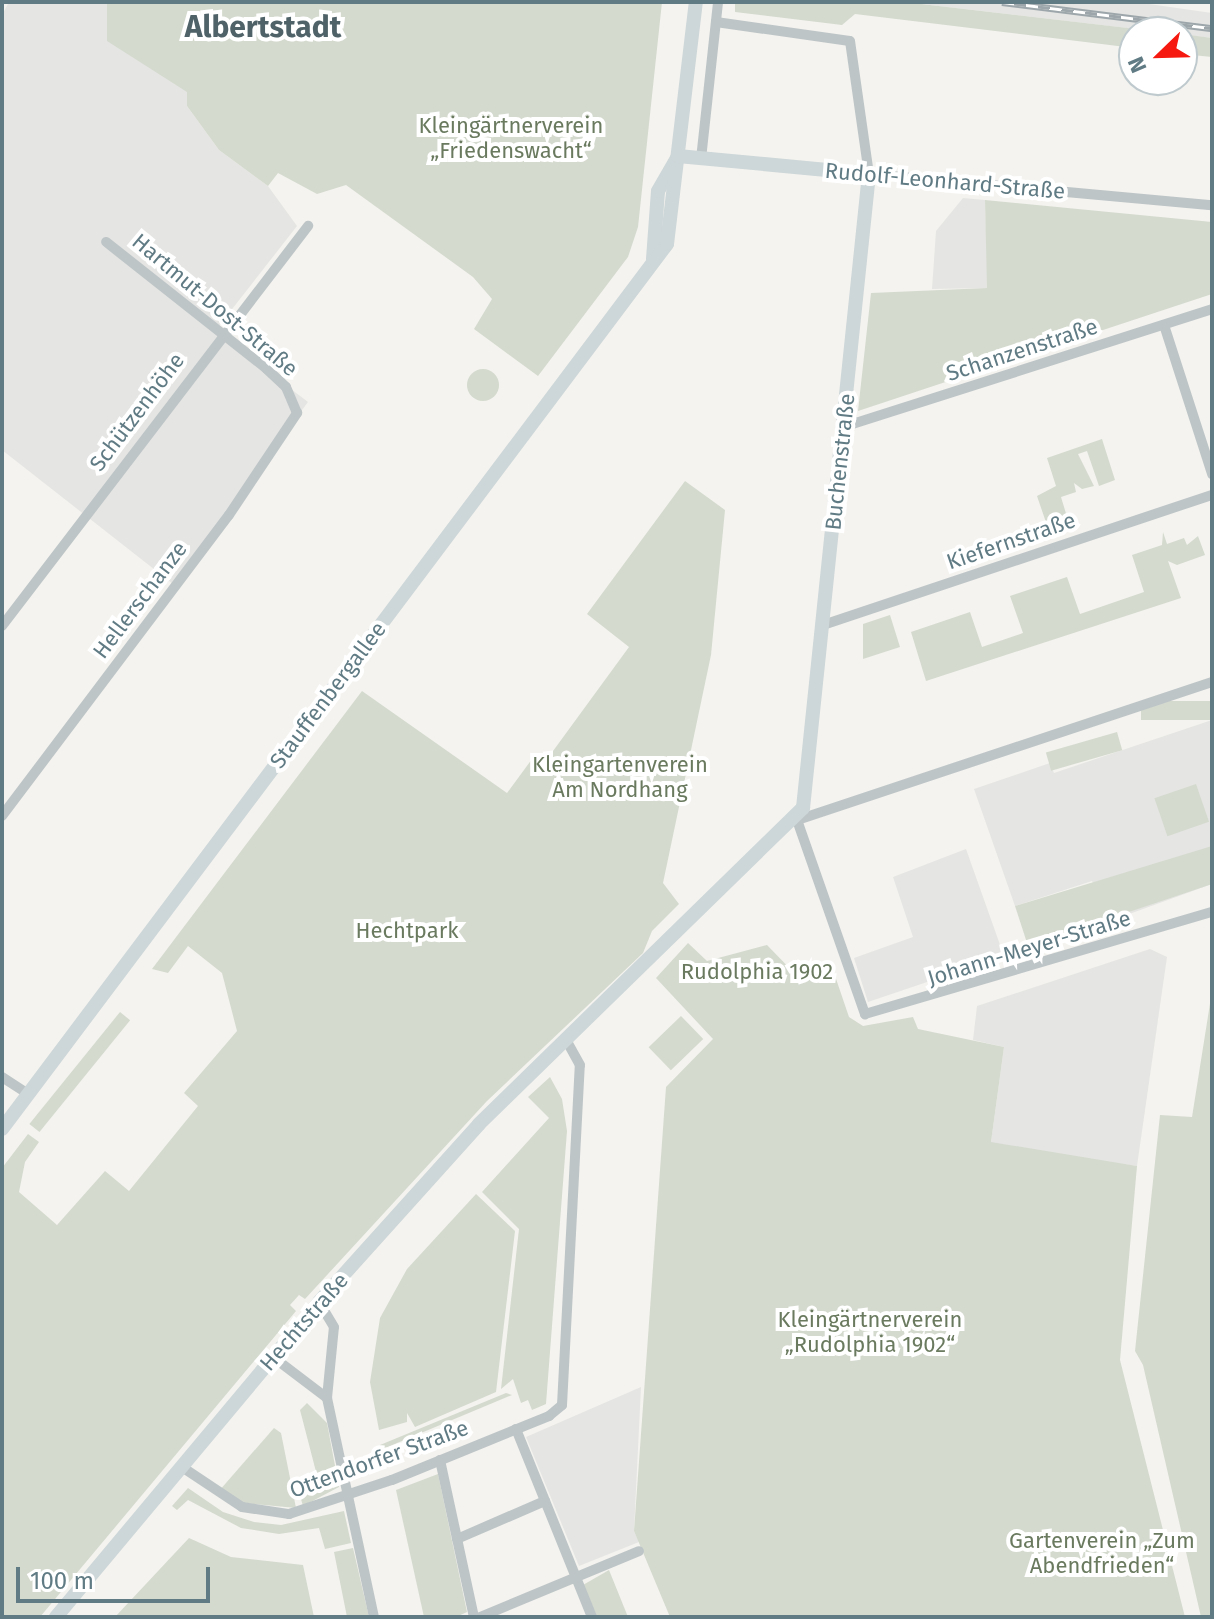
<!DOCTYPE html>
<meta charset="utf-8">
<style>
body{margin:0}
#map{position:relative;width:1214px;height:1619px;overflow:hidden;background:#f4f3ef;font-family:"Fira Sans",sans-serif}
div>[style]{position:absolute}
.built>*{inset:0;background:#e5e5e3}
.green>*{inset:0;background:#d4dace;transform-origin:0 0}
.round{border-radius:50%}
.street>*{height:10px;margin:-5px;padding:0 5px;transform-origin:5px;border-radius:5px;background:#bec5c7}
.secondary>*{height:14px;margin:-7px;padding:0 7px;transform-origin:7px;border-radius:7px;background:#cdd6d8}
.rail>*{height:7px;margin-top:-3.5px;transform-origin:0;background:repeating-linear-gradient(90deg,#fff 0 12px,#9da7ab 0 24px);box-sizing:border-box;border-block:2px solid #9da7ab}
span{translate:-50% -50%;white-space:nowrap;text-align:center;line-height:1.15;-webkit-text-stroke:8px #fff;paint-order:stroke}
.park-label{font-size:22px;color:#6a7a5f}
.street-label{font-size:22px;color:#607b84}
.district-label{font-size:30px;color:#4f6268;font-weight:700}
.frame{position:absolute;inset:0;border:4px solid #607b84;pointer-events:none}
.north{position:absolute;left:1118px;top:16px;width:80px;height:80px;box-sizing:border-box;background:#fff;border:2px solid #bfcace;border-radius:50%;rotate:247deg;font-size:22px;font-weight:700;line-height:32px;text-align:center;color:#607b84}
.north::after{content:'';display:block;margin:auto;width:28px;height:36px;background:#f5190f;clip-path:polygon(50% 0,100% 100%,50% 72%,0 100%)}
.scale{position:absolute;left:16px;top:1567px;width:194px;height:36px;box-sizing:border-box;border:4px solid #607b84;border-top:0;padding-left:10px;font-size:24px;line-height:28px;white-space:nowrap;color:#607b84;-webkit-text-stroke:6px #fff;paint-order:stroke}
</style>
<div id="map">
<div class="built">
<div style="clip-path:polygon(9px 2px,124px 2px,125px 25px,188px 69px,187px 106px,219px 150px,268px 186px,297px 226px,215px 331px,308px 402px,173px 584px,2px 450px,2px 15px)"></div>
<div style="clip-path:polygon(904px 2px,1135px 2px,1212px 13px,1212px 38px)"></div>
<div style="clip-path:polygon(963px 198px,985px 200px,988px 288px,932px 289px,936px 231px)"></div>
<div style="clip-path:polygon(1212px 720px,1212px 884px,1110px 921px,1092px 881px,1015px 906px,974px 789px,1050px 763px,1054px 773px)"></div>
<div style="clip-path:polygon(966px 849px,1004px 956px,868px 1002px,854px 958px,913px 937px,893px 877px)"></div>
<div style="clip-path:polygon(1150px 949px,1167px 957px,1137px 1166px,997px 1147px,991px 1142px,1004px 1047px,973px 1040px,977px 1006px)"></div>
<div style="clip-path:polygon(641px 1387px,634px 1531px,639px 1542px,579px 1566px,526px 1437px)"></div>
</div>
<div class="green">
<div style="clip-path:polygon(107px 2px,662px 2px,638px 227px,628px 257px,538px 376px,474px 329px,492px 299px,473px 277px,346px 185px,317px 194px,278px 173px,268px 186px,219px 150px,187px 106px,187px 92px,107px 41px)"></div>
<div style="clip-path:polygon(735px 2px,904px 2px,1162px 32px,1134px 32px,1134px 48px,855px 14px,842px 25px,735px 12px)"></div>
<div style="clip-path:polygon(1182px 34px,1212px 38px,1212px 57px,1182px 54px)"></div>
<div style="clip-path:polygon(985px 200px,1212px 222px,1212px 294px,858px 411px,871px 293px,987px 288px)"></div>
<div class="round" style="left:467px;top:369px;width:32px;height:32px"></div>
<div style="clip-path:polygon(1102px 439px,1115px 480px,1099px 486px,1087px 451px,1078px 454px,1094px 486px,1082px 489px,1074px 483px,1076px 492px,1061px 497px,1071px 530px,1051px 537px,1037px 496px,1056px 486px,1047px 458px)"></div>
<div style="clip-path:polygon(685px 481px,725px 510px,711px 655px,663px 883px,679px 904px,652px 931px,643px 953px,487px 1101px,305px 1299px,299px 1295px,290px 1305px,296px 1311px,40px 1617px,2px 1617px,2px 1168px,28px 1134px,39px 1142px,25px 1162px,19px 1192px,57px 1225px,105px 1171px,129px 1191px,198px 1106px,184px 1093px,237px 1031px,222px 973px,188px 946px,168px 973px,152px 969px,362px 691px,507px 793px,535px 755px,545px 762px,629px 647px,587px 614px)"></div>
<div style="clip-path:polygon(1163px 532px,1167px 544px,1184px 538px,1187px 545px,1198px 536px,1205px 555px,1177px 565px,1168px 561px,1181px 598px,926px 681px,911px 632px,970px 612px,982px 647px,1023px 633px,1010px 596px,1067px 577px,1080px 614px,1144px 592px,1132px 555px,1162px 545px)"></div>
<div style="clip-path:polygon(890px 615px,900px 647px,863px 659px,863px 624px)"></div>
<div style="left:1212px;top:701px;width:19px;height:71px;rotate:90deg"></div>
<div style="left:1117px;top:732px;width:19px;height:74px;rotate:74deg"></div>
<div style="left:1196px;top:784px;width:40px;height:44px;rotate:71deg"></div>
<div style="clip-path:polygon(1212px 846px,1212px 884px,1028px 946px,1015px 906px)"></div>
<div style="clip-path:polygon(688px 943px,707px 961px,767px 945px,798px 977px,832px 967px,849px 1017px,863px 1026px,913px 1017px,918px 1029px,1004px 1047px,991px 1142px,1137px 1166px,1120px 1360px,1185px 1617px,670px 1617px,634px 1531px,666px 1087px,713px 1039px,656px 978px)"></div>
<div style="clip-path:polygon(1212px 991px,1212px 1617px,1201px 1617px,1143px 1365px,1135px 1351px,1160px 1115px,1192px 1117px)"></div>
<div style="left:120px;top:1012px;width:13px;height:144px;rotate:39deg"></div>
<div style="left:681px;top:1016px;width:32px;height:45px;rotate:46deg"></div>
<div style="clip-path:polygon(550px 1077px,562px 1099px,567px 1131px,546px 1404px,532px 1410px,528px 1400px,521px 1403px,513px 1379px,501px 1389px,519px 1229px,482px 1192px,549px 1118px,528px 1097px)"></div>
<div style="clip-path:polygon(476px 1194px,515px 1231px,496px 1392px,415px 1427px,407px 1413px,407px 1422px,379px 1430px,370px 1382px,380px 1318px,407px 1269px)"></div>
<div style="clip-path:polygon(506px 1393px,512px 1395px,378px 1451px,380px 1445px)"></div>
<div style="clip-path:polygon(307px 1403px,327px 1423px,339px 1487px,303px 1506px,300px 1496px,321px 1491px,300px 1410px)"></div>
<div style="clip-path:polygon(274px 1428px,281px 1433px,296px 1508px,244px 1503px,219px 1491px)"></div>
<div style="clip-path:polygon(438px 1474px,467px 1612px,456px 1617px,424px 1617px,396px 1490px)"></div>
<div style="clip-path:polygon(188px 1488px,223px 1512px,254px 1522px,281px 1525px,344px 1511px,351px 1543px,325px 1549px,319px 1528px,279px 1534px,241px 1528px,188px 1500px,177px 1510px,172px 1506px)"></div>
<div style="clip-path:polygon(189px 1538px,231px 1557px,303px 1565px,314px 1617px,115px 1617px)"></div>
<div style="clip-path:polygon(353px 1548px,369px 1617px,347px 1617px,334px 1552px)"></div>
<div style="clip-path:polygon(609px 1570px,628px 1617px,597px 1617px,583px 1585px)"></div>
</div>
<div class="street">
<div style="left:716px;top:22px;width:135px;rotate:8.1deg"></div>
<div style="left:850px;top:41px;width:134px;rotate:81.9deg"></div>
<div style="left:869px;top:174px;width:344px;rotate:5.2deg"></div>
<div style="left:701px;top:159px;width:158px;rotate:-83.8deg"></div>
<div style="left:1164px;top:325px;width:157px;rotate:72.1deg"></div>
<div style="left:843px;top:427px;width:387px;rotate:-17.7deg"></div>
<div style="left:823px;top:625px;width:410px;rotate:-18.5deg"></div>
<div style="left:2px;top:626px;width:504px;rotate:-52.58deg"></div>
<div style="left:1212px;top:682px;width:437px;rotate:161.6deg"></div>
<div style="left:797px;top:820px;width:206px;rotate:70.7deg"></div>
<div style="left:865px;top:1014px;width:362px;rotate:-16.4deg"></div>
<div style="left:2px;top:816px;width:377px;rotate:-53deg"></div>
<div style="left:229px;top:515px;width:123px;rotate:-56.3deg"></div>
<div style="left:297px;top:413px;width:28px;rotate:-113deg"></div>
<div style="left:286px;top:387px;width:26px;rotate:-137deg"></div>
<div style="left:267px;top:369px;width:205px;rotate:-141.7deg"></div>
<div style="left:2px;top:1077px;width:31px;rotate:33deg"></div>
<div style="left:273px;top:1357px;width:68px;rotate:37.2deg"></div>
<div style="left:327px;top:1398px;width:71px;rotate:-84.4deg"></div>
<div style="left:334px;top:1327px;width:29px;rotate:-121deg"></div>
<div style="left:327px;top:1398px;width:224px;rotate:77.9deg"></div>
<div style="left:516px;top:1429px;width:203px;rotate:68deg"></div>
<div style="left:440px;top:1460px;width:161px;rotate:77.8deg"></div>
<div style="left:182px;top:1467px;width:72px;rotate:33.7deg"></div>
<div style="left:242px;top:1507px;width:48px;rotate:8.5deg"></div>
<div style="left:289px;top:1514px;width:108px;rotate:-18.3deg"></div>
<div style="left:392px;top:1480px;width:170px;rotate:-22.2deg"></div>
<div style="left:549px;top:1416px;width:17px;rotate:-40deg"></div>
<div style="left:562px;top:1405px;width:340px;rotate:-87deg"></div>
<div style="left:580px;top:1065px;width:29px;rotate:-119deg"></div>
<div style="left:457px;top:1539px;width:96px;rotate:-23.4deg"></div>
<div style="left:480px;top:1617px;width:172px;rotate:-22.5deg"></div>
</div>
<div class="secondary">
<div style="left:653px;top:259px;width:68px;rotate:-85.8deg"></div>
<div style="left:658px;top:191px;width:39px;rotate:-60deg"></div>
<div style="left:2px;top:1129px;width:1107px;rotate:-53.08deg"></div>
<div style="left:667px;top:244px;width:244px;rotate:-83.2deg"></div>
<div style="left:56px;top:1617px;width:410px;rotate:-50.1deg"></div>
<div style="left:319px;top:1302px;width:239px;rotate:-48deg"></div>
<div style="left:479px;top:1124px;width:453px;rotate:-44.3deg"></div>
<div style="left:803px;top:808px;width:637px;rotate:-84.06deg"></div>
<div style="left:869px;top:174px;width:192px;rotate:-174.6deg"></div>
</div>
<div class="rail">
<div style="left:1002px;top:2px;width:212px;rotate:7.1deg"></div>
</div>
<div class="park-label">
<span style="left:511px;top:138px">Kleingärtnerverein<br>„Friedenswacht“</span>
<span style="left:620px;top:777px">Kleingartenverein<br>Am Nordhang</span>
<span style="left:407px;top:931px">Hechtpark</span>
<span style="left:757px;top:972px">Rudolphia 1902</span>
<span style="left:870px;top:1332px">Kleingärtnerverein<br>„Rudolphia 1902“</span>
<span style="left:1102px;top:1553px">Gartenverein „Zum<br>Abendfrieden“</span>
</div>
<div class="street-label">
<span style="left:945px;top:181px;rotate:5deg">Rudolf-Leonhard-Straße</span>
<span style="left:215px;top:305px;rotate:40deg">Hartmut-Dost-Straße</span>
<span style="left:1022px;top:350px;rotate:-18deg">Schanzenstraße</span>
<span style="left:137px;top:412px;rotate:-53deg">Schützenhöhe</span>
<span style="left:840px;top:462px;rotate:-84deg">Buchenstraße</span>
<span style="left:1011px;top:541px;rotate:-19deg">Kiefernstraße</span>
<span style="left:140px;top:600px;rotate:-53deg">Hellerschanze</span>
<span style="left:328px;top:695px;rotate:-53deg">Stauffenbergallee</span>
<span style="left:1029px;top:948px;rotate:-17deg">Johann-Meyer-Straße</span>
<span style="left:304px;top:1322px;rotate:-49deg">Hechtstraße</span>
<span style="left:379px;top:1459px;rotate:-20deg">Ottendorfer Straße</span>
</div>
<div class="district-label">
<span style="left:263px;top:27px">Albertstadt</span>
</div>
<div class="frame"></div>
<div class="north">N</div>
<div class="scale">100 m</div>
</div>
